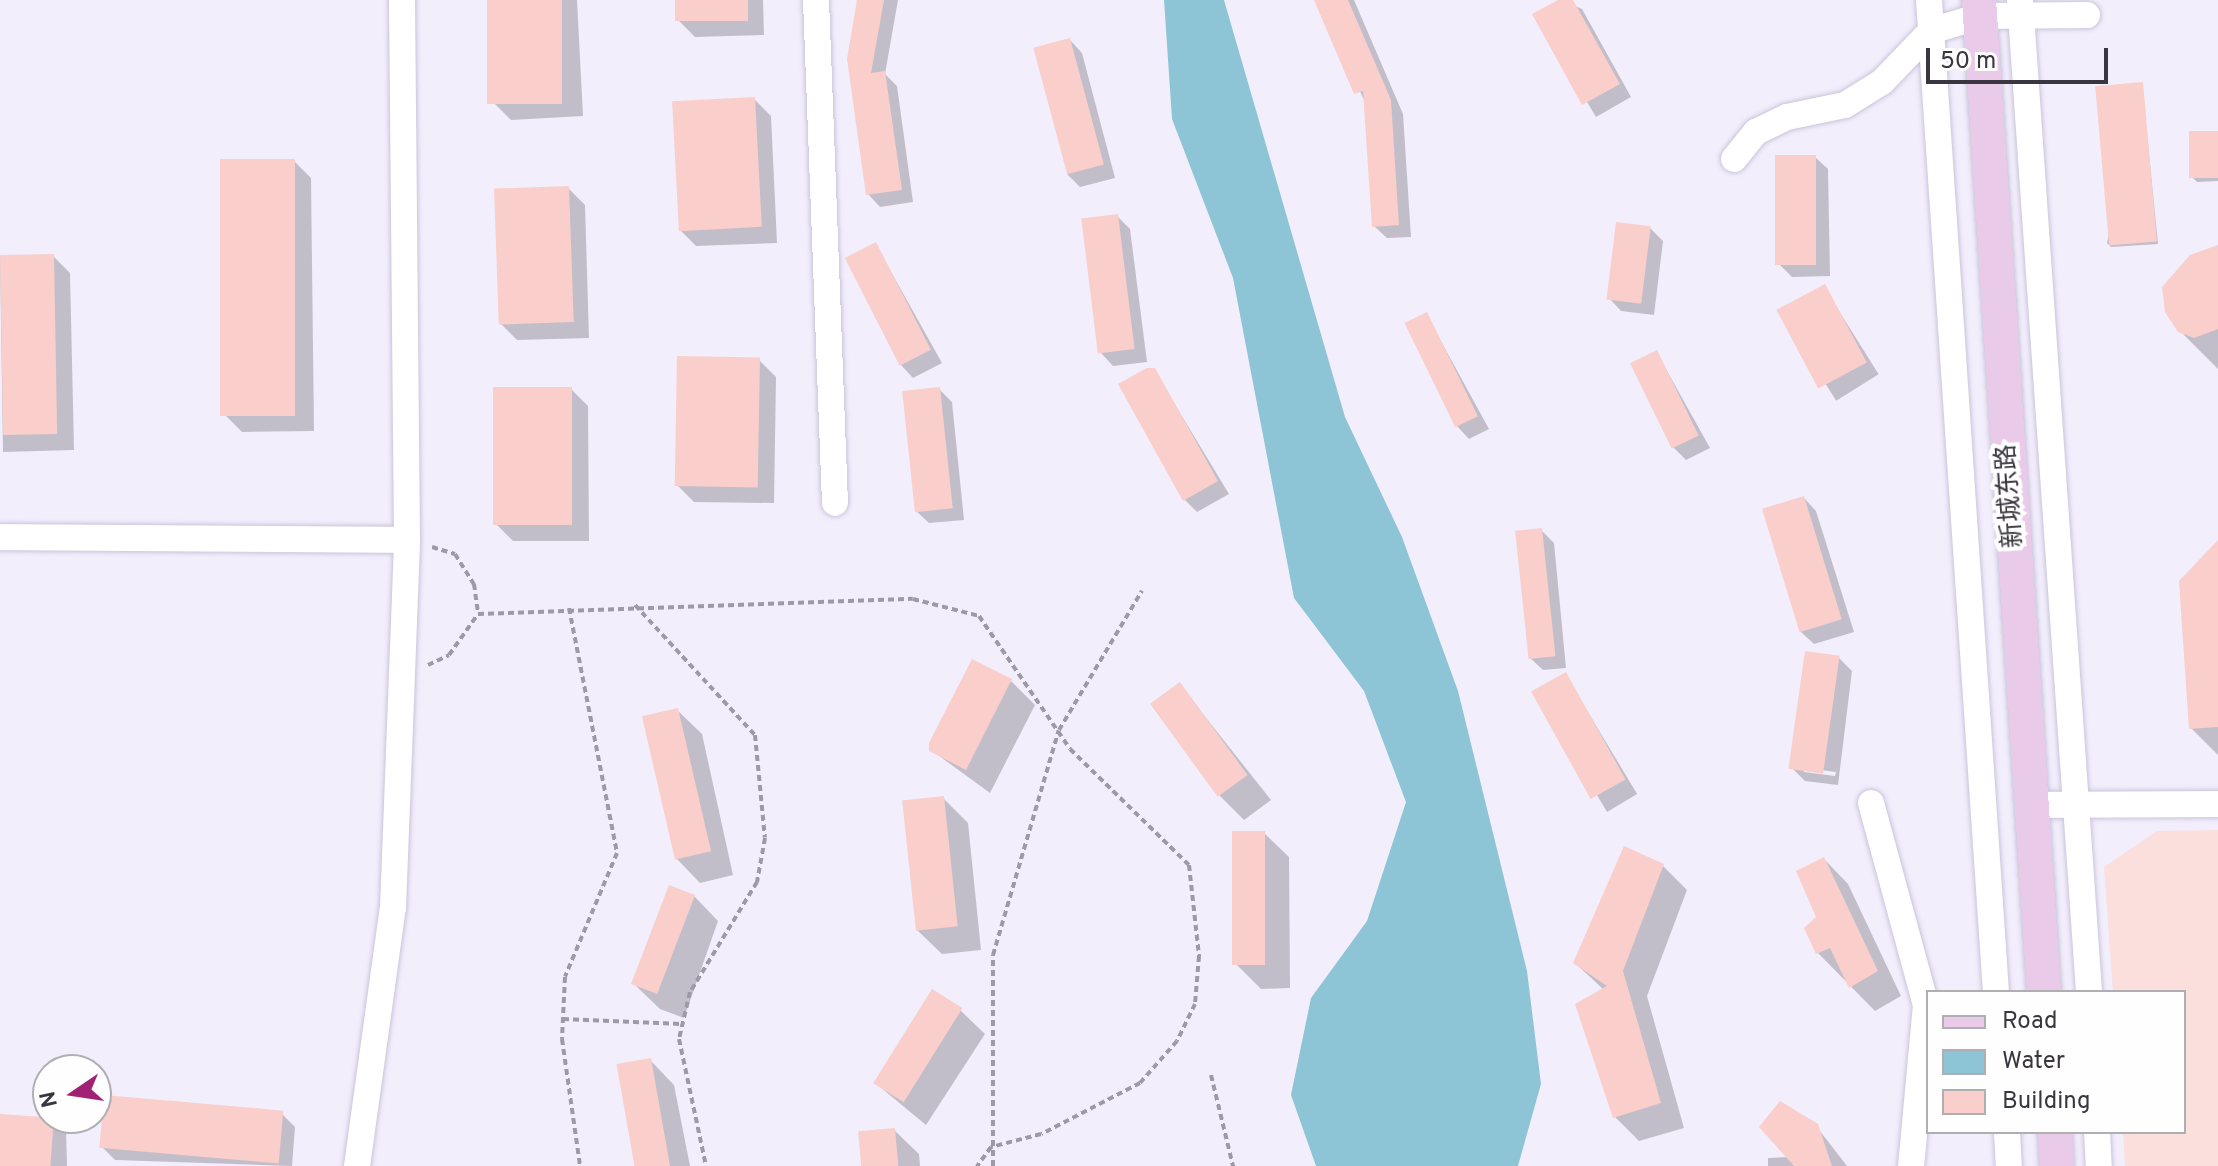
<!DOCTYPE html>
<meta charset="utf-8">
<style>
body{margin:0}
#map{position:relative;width:2218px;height:1166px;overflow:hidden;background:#f2eefc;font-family:Overpass,"Noto Sans SC",sans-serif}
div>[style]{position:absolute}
.commercial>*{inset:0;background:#fadfdd}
.water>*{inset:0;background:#8ec5d6}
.shadow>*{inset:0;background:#0003;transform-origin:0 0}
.building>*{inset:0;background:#f9cecb;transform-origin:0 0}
.path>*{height:4px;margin-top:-2px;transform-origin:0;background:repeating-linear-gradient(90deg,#9d9aa6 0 6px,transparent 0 10px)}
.roads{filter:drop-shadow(0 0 2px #cac4da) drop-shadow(0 0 2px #cac4da)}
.minor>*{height:26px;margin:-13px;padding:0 13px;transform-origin:13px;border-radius:13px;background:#fff}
.major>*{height:34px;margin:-17px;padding:0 17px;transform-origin:17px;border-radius:17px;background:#e9cbe9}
span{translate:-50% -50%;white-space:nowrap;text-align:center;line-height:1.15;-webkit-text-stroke:8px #fefefe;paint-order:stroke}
.street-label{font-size:26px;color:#39363f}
.legend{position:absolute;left:1926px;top:990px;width:260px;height:144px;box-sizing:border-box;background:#fefefe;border:2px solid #afaeb2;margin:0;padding:10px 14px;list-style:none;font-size:24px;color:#39363f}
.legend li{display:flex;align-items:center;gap:16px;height:40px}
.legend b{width:40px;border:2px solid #afaeb2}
.north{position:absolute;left:32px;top:1054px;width:80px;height:80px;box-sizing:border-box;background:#fefefe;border:2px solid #afaeb2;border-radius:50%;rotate:257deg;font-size:22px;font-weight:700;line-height:32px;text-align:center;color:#39363f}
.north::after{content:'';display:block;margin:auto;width:28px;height:36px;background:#a12275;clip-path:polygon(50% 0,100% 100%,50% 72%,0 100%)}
.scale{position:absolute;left:1926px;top:48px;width:182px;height:36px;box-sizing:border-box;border:4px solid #39363f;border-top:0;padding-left:10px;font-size:24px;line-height:28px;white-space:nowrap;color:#39363f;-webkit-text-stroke:6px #fefefe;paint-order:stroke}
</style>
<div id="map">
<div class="commercial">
<div style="clip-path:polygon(2218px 830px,2218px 1166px,2125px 1166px,2123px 1132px,2184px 1132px,2184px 992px,2113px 992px,2104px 867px,2157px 831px)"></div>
</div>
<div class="water">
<div style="clip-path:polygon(1164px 0,1224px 0,1345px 417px,1402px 537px,1458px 691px,1527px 971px,1541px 1084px,1518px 1166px,1316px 1166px,1291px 1095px,1311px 998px,1367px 921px,1406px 802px,1364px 691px,1294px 598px,1233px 278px,1172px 119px)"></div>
</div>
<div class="shadow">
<div style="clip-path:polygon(489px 0,577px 0,583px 116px,511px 120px,494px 103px)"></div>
<div style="clip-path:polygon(677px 0,763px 0,764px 35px,695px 37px,678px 20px)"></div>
<div style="clip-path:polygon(859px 0,898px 0,885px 74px,897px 86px,913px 202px,880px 207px,868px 194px)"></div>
<div style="clip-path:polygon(1316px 0,1354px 0,1403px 114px,1411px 237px,1387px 238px,1374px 226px,1366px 104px)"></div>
<div style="clip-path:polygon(1562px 0,1582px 9px,1631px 97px,1596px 117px,1535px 15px)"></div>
<div style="clip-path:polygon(1070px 40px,1082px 53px,1115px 178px,1080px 187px,1067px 174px)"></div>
<div style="clip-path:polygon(2142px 84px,2158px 244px,2111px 247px,2107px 243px)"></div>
<div style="clip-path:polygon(754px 99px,771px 116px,777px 243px,696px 246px,679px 229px)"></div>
<div style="clip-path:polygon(2218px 133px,2218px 181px,2197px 182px,2193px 178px)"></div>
<div style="clip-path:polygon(1815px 157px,1828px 169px,1830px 276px,1792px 277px,1779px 264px)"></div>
<div style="clip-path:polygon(294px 161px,311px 178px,314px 431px,242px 432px,225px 415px)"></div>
<div style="clip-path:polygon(568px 188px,585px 205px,589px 338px,517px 340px,500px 323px)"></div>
<div style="clip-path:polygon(1117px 216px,1130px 229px,1147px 362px,1113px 366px,1101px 353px)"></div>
<div style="clip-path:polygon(1650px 228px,1663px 241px,1654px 315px,1621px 311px,1609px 298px)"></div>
<div style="clip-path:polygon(876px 245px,942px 363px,913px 378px,901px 365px)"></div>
<div style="clip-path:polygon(2218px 247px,2218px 369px,2180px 331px)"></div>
<div style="clip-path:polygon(53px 256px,70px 273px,74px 450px,3px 452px,0 257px)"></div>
<div style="left:1824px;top:287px;width:103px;height:50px;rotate:58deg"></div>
<div style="clip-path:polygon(1426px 314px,1489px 429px,1469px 439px,1457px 426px)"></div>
<div style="clip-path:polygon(1657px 353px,1710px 448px,1686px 460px,1673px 447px)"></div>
<div style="clip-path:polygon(759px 360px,776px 377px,774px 503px,694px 502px,677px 485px)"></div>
<div style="clip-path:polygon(1154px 370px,1229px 494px,1197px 512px,1185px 500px)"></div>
<div style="clip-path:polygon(571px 389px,588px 406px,589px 541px,513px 541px,496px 524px)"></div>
<div style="clip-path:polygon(939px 389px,952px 402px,964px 520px,929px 523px,916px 511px)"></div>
<div style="clip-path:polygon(1804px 498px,1816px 511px,1854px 632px,1814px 644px,1801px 632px)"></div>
<div style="clip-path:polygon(1541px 530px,1554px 543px,1566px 668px,1543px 670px,1530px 658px)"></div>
<div style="clip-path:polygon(2218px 543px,2218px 755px,2191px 728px)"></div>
<div style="clip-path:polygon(evenodd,1839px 658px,1852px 671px,1838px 785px,1805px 781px,1792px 768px,1839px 658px,1804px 768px,1836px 772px,1835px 776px,1804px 772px,1804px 768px)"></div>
<div style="left:1565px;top:674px;width:140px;height:35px;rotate:59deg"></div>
<div style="clip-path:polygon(1011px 681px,1035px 705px,990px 793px,931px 750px)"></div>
<div style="clip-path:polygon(1180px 685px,1271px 800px,1244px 820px,1220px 796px)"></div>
<div style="clip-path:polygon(677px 710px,702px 734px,733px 875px,700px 883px,676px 858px)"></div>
<div style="clip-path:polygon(943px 798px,968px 823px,981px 950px,942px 954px,917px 930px)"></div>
<div style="clip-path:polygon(1264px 833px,1289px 857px,1290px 988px,1261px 989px,1236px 964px)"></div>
<div style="clip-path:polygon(1824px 859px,1848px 884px,1901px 996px,1875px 1011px,1818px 953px)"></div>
<div style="clip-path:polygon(1663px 866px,1687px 890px,1647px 996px,1684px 1128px,1639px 1141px,1615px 1117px,1604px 990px,1575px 963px)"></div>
<div style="clip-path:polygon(694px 896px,718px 921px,684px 1018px,660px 1009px,635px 985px)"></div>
<div style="clip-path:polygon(960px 1010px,985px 1034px,926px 1125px,874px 1082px)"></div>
<div style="clip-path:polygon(650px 1060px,674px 1085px,690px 1166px,639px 1166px)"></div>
<div style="clip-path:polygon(282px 1114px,295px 1127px,292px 1166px,115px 1160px,102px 1147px)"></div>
<div style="clip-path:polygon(0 1116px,56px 1118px,66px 1129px,67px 1166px,0 1166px)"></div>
<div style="clip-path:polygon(1816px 1126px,1847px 1166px,1768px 1166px,1768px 1158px,1788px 1157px)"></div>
<div style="clip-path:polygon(894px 1130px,919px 1154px,920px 1166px,863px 1166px)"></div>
</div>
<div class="building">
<div style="left:487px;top:0;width:75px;height:104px"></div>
<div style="left:675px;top:0;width:73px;height:21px"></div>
<div style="clip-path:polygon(857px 0,884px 0,871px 73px,885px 71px,902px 190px,866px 195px,847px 59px)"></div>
<div style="clip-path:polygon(1314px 0,1348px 0,1391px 100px,1399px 225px,1372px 227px,1363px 91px,1354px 94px)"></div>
<div style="clip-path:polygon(1558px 0,1573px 0,1620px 84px,1582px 105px,1532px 14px)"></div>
<div style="left:1070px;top:38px;width:131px;height:38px;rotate:75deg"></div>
<div style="left:2143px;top:82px;width:160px;height:48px;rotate:85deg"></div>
<div style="left:755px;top:97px;width:130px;height:83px;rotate:87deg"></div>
<div style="left:2218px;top:131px;width:47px;height:29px;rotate:90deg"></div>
<div style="left:1775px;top:155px;width:41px;height:110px"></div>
<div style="left:220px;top:159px;width:75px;height:257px"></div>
<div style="left:569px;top:186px;width:136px;height:75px;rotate:88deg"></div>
<div style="left:1118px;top:214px;width:136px;height:37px;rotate:83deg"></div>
<div style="left:1616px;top:222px;width:35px;height:78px;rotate:7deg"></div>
<div style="left:876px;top:242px;width:121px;height:35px;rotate:63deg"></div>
<div style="clip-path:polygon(2218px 245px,2218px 329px,2194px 338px,2178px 332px,2165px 312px,2162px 287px,2190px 255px)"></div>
<div style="left:54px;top:254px;width:180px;height:54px;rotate:89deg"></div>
<div style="left:1825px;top:284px;width:89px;height:55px;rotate:62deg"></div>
<div style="left:1427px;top:312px;width:116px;height:25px;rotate:64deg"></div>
<div style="left:1657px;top:350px;width:95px;height:30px;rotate:64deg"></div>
<div style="left:677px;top:356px;width:83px;height:130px;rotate:1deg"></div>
<div style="clip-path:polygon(1147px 368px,1155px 368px,1218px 481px,1183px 501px,1118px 384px)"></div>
<div style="left:572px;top:387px;width:138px;height:79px;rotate:90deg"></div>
<div style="left:940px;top:387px;width:122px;height:38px;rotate:84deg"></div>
<div style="left:1804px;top:496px;width:129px;height:44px;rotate:73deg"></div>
<div style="left:1542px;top:528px;width:129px;height:27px;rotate:84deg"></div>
<div style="clip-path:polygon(2218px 540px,2218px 727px,2189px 729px,2179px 581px)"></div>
<div style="left:1805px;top:651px;width:35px;height:119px;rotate:8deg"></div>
<div style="clip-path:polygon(972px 659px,1012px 679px,966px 770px,929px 751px,929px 743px)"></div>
<div style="left:1566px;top:672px;width:123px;height:40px;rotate:61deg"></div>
<div style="left:1180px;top:682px;width:115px;height:37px;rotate:54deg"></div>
<div style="left:678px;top:708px;width:147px;height:37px;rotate:77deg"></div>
<div style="left:944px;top:796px;width:131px;height:42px;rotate:84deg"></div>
<div style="left:1232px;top:831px;width:33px;height:134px"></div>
<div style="clip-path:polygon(1624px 846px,1664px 864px,1623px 971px,1661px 1103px,1613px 1118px,1575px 1004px,1607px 986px,1573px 963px)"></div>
<div style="clip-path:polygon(1824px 857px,1878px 971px,1849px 988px,1830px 948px,1816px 954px,1804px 928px,1816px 917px,1796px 871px)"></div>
<div style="left:669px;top:885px;width:28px;height:106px;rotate:21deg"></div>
<div style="left:932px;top:989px;width:36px;height:111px;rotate:32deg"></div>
<div style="left:651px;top:1058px;width:110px;height:35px;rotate:80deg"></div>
<div style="left:104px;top:1095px;width:180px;height:53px;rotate:5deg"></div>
<div style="clip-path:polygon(1780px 1101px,1818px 1124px,1832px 1166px,1794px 1166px,1759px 1127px)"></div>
<div style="left:0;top:1114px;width:54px;height:52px;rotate:4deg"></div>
<div style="left:895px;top:1128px;width:38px;height:37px;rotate:85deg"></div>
</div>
<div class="path">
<div style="left:432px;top:547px;width:24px;rotate:17deg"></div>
<div style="left:455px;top:554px;width:36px;rotate:58deg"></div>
<div style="left:474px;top:584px;width:30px;rotate:82deg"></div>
<div style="left:635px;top:605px;width:177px;rotate:47.3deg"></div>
<div style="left:755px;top:735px;width:103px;rotate:84.5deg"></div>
<div style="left:765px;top:838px;width:45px;rotate:100.3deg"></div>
<div style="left:757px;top:882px;width:129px;rotate:121.3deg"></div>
<div style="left:690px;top:992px;width:48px;rotate:103.2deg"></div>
<div style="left:679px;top:1039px;width:130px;rotate:78deg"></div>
<div style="left:569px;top:608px;width:250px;rotate:78.9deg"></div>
<div style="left:617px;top:853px;width:134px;rotate:112.8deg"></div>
<div style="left:565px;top:977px;width:62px;rotate:92.8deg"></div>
<div style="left:562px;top:1039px;width:128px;rotate:81.9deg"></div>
<div style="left:428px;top:665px;width:23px;rotate:-25deg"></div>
<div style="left:449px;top:655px;width:50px;rotate:-54.7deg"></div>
<div style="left:478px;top:614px;width:435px;rotate:-2deg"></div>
<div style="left:913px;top:599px;width:68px;rotate:14.4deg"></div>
<div style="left:979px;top:616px;width:161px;rotate:55.6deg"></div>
<div style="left:1070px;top:749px;width:166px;rotate:44.3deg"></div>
<div style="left:1189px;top:865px;width:92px;rotate:83.7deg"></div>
<div style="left:1199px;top:956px;width:48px;rotate:94.8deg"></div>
<div style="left:1195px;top:1004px;width:41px;rotate:115.9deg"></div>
<div style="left:1177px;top:1041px;width:56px;rotate:131.4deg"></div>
<div style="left:1140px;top:1083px;width:111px;rotate:152.7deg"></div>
<div style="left:1041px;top:1134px;width:52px;rotate:165.4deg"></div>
<div style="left:991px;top:1147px;width:24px;rotate:126deg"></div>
<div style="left:563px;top:1019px;width:119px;rotate:2.4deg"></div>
<div style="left:1211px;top:1075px;width:94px;rotate:76.4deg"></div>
<div style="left:993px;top:1166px;width:211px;rotate:-90deg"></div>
<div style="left:993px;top:955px;width:234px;rotate:-73.7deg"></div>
<div style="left:1059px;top:730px;width:162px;rotate:-59.2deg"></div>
</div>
<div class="roads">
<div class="minor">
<div style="left:816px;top:0;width:503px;rotate:87.84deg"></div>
<div style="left:1929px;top:0;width:994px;rotate:86.14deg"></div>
<div style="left:2020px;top:0;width:994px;rotate:86.02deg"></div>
<div style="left:1734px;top:159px;width:35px;rotate:-51deg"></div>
<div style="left:1756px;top:132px;width:34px;rotate:-26deg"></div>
<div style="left:1787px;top:117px;width:59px;rotate:-11.7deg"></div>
<div style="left:1845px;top:105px;width:44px;rotate:-31.9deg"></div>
<div style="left:1882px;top:82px;width:71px;rotate:-46.1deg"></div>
<div style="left:1931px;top:31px;width:51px;rotate:-17deg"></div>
<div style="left:1980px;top:16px;width:107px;rotate:-0.5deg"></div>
<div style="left:0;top:537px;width:407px;rotate:0.4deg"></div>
<div style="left:1871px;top:803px;width:209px;rotate:74.8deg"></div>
<div style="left:1926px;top:1005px;width:162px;rotate:95.3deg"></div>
<div style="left:2030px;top:805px;width:188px;rotate:-0.3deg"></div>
<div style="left:2007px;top:1132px;width:34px;rotate:87deg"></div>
<div style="left:2097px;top:1132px;width:34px;rotate:87deg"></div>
<div style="left:357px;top:1166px;width:260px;rotate:-82.1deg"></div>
<div style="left:393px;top:908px;width:368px;rotate:-87.8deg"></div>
<div style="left:407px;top:540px;width:540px;rotate:-90.53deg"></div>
</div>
<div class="major">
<div style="left:1979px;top:0;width:994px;rotate:86.25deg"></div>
<div style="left:2055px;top:1132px;width:34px;rotate:87deg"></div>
</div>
</div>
<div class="street-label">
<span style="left:2011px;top:496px;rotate:-94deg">新城东路</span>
</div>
<ul class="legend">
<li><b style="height:10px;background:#e9cbe9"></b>Road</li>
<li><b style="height:22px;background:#8ec5d6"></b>Water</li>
<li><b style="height:22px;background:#f9cecb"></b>Building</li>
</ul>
<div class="north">N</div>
<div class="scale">50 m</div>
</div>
